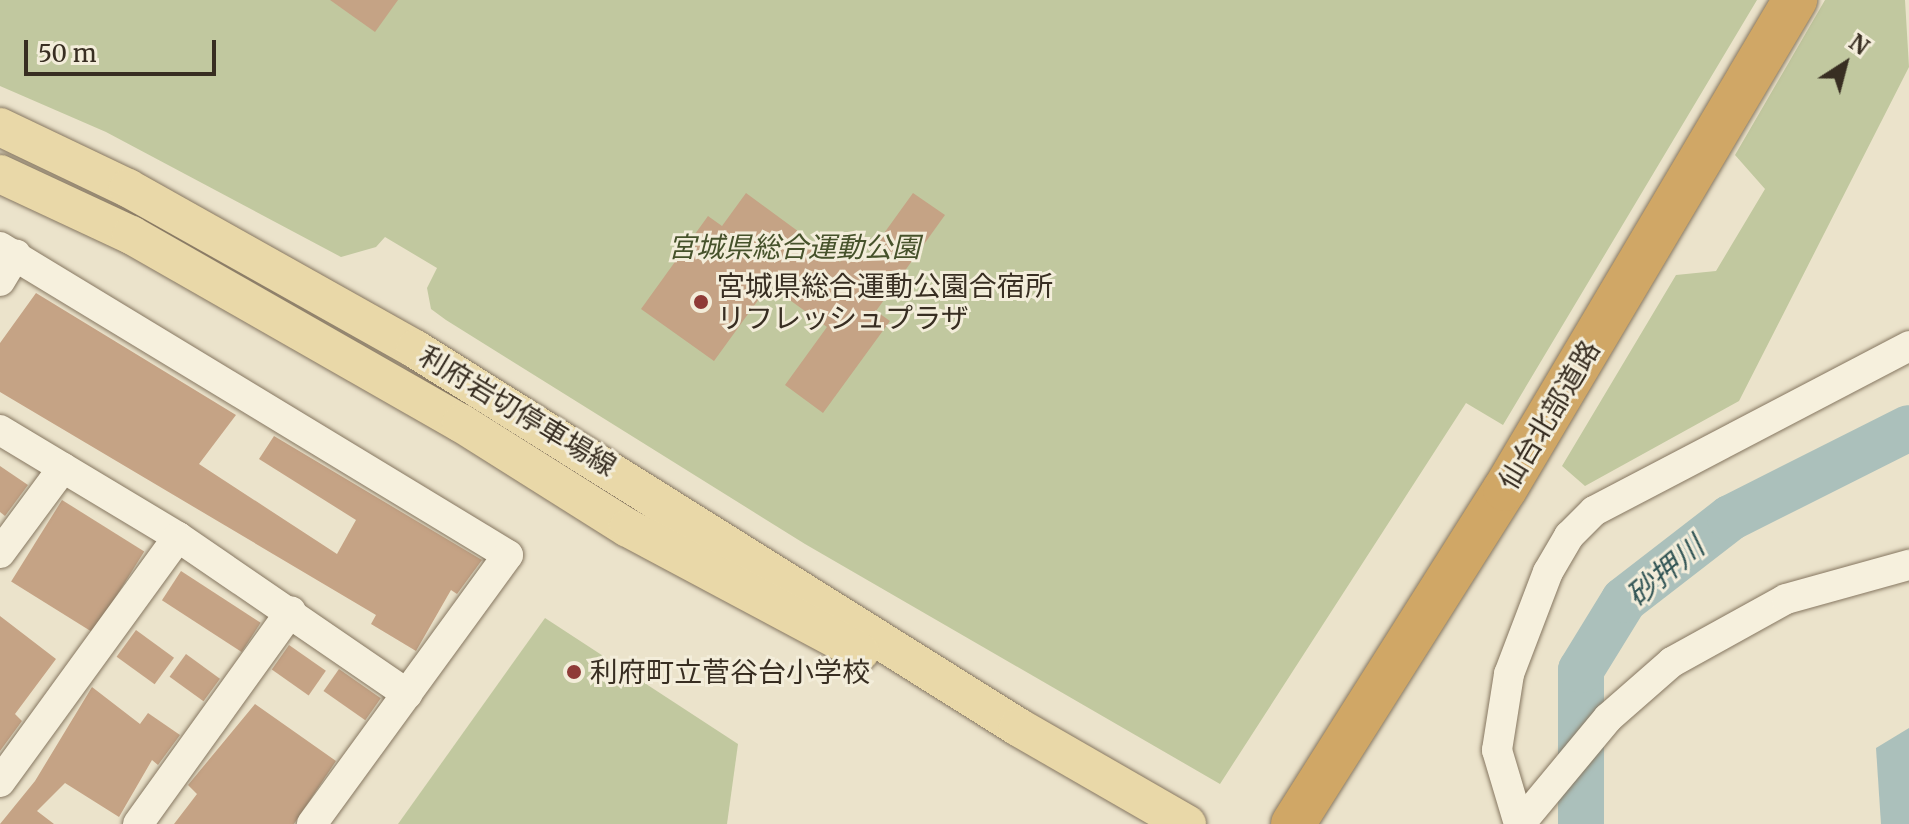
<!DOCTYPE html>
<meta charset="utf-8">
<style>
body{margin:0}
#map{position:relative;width:1909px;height:824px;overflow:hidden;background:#ebe3cb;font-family:Merriweather,"Noto Sans JP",serif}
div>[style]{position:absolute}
.green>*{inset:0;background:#c1c89f}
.water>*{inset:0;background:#abc0bb}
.river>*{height:46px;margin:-23px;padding:0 23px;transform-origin:23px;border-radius:23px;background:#abc0bb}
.building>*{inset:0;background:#c5a385;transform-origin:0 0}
.roads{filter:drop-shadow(0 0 2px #867761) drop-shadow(0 0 2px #867761)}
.minor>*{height:30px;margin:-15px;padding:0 15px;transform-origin:15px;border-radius:15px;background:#f6f0dd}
.major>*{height:38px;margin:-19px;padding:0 19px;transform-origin:19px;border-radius:19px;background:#e9d8a8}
.highway>*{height:44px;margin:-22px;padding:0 22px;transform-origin:22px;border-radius:22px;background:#d0a766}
.dots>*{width:22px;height:22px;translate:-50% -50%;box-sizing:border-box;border:4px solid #f3edda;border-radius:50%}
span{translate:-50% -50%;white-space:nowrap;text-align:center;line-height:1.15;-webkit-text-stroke:6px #f3edda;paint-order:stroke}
.park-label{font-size:28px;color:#46522b;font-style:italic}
.poi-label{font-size:28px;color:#382e22}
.left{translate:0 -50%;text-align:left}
.street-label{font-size:28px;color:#382e22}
.water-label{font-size:30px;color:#335656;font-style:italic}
.north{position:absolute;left:1805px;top:24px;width:80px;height:80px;-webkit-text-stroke:6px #f3edda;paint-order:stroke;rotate:36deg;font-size:22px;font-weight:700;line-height:32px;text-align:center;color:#382e22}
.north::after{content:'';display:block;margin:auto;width:28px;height:36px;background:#382e22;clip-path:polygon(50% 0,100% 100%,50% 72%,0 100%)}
.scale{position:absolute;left:24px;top:40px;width:192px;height:36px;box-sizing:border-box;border:4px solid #382e22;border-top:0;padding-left:10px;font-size:24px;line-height:28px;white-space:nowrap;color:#382e22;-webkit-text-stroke:6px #f3edda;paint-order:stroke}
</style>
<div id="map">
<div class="green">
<div style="clip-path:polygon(0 0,1757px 0,1503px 425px,1466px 403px,1220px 784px,805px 544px,446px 320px,431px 309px,427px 288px,437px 268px,385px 237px,376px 247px,341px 257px,106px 132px,0 86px)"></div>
<div style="clip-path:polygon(1825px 0,1905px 0,1909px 67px,1739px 401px,1585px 486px,1562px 466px,1676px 275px,1716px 271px,1765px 189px,1735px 155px)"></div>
<div style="clip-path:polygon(545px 618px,738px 744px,727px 824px,398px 824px)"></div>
</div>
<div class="water">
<div style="clip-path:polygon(1909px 728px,1909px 824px,1881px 824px,1876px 748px)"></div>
</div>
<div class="river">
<div style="left:1581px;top:824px;width:154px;rotate:-90deg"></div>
<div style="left:1581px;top:670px;width:82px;rotate:-58.4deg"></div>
<div style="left:1624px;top:600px;width:134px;rotate:-37.7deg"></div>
<div style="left:1730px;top:518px;width:200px;rotate:-26.7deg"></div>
</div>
<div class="building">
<div style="clip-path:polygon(330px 0,398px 0,375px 32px)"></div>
<div style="clip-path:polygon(746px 193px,840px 262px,849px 250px,864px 261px,913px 193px,945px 215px,876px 311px,890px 321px,823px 413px,785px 385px,827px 327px,769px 285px,714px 361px,641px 309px,708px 216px,722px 226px)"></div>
<div style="clip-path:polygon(36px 293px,236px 415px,199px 464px,337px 554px,356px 520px,259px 459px,274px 436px,482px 560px,457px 594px,451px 590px,416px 651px,371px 624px,376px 615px,0 392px,0 343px)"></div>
<div style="clip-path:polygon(0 466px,28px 485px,5px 516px,0 512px)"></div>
<div style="left:62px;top:500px;width:97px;height:96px;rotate:32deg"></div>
<div style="left:181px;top:571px;width:95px;height:35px;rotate:33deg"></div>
<div style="clip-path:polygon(0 616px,56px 659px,15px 714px,22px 721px,0 751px)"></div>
<div style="left:136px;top:630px;width:47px;height:33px;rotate:36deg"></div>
<div style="left:289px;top:645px;width:45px;height:30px;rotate:35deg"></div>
<div style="left:186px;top:654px;width:42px;height:28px;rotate:36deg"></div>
<div style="left:339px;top:669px;width:51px;height:27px;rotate:35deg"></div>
<div style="clip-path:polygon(92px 687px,140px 724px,148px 713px,180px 735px,158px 765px,152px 760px,119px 817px,65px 783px,37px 811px,54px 824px,0 824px,35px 781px)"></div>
<div style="clip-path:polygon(255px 704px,336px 761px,294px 824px,174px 824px,197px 794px,188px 785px)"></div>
</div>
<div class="roads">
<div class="minor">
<div style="left:0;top:247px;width:594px;rotate:31.23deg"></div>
<div style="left:508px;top:555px;width:333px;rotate:126.1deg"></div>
<div style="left:0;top:281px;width:31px;rotate:-59deg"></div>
<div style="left:0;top:430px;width:208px;rotate:31deg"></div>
<div style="left:178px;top:537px;width:278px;rotate:34.4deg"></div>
<div style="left:0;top:553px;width:106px;rotate:-53.5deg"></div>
<div style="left:0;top:782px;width:303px;rotate:-54deg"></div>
<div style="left:138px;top:824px;width:262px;rotate:-54.3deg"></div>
<div style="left:1519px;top:824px;width:77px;rotate:-106.6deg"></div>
<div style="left:1497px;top:750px;width:77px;rotate:-81deg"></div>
<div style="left:1509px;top:674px;width:109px;rotate:-69.1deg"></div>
<div style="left:1548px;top:572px;width:42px;rotate:-59.7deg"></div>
<div style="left:1569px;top:536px;width:35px;rotate:-45deg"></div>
<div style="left:1594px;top:511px;width:356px;rotate:-27.6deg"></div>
<div style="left:1520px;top:824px;width:138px;rotate:-50.3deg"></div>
<div style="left:1608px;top:718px;width:85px;rotate:-41.2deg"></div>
<div style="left:1672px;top:662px;width:130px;rotate:-28.9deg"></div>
<div style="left:1786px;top:599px;width:128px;rotate:-15.5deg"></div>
</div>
<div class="major">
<div style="left:0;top:127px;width:142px;rotate:25.5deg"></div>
<div style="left:128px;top:188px;width:329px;rotate:29.3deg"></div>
<div style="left:415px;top:349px;width:712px;rotate:32.08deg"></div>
<div style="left:1018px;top:727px;width:195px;rotate:29.9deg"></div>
<div style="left:0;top:174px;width:145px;rotate:25deg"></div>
<div style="left:131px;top:235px;width:380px;rotate:29.7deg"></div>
<div style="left:461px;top:423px;width:197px;rotate:32.2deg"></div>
<div style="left:628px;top:528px;width:263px;rotate:28.1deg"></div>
</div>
<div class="highway">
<div style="left:1293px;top:824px;width:396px;rotate:-57.7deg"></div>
<div style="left:1505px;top:489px;width:569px;rotate:-59.33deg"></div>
</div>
</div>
<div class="dots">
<div style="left:701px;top:302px;background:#8f3b37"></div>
<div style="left:574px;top:672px;background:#8f3b37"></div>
</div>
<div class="park-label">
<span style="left:794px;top:247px">宮城県総合運動公園</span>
</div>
<div class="poi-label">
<span class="left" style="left:717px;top:302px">宮城県総合運動公園合宿所<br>リフレッシュプラザ</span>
<span class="left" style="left:590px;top:672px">利府町立菅谷台小学校</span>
</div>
<div class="street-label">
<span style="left:518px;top:411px;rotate:31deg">利府岩切停車場線</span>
<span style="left:1549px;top:415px;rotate:-59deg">仙台北部道路</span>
</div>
<div class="water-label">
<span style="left:1665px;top:571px;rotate:-40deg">砂押川</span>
</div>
<div class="north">N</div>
<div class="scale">50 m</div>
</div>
